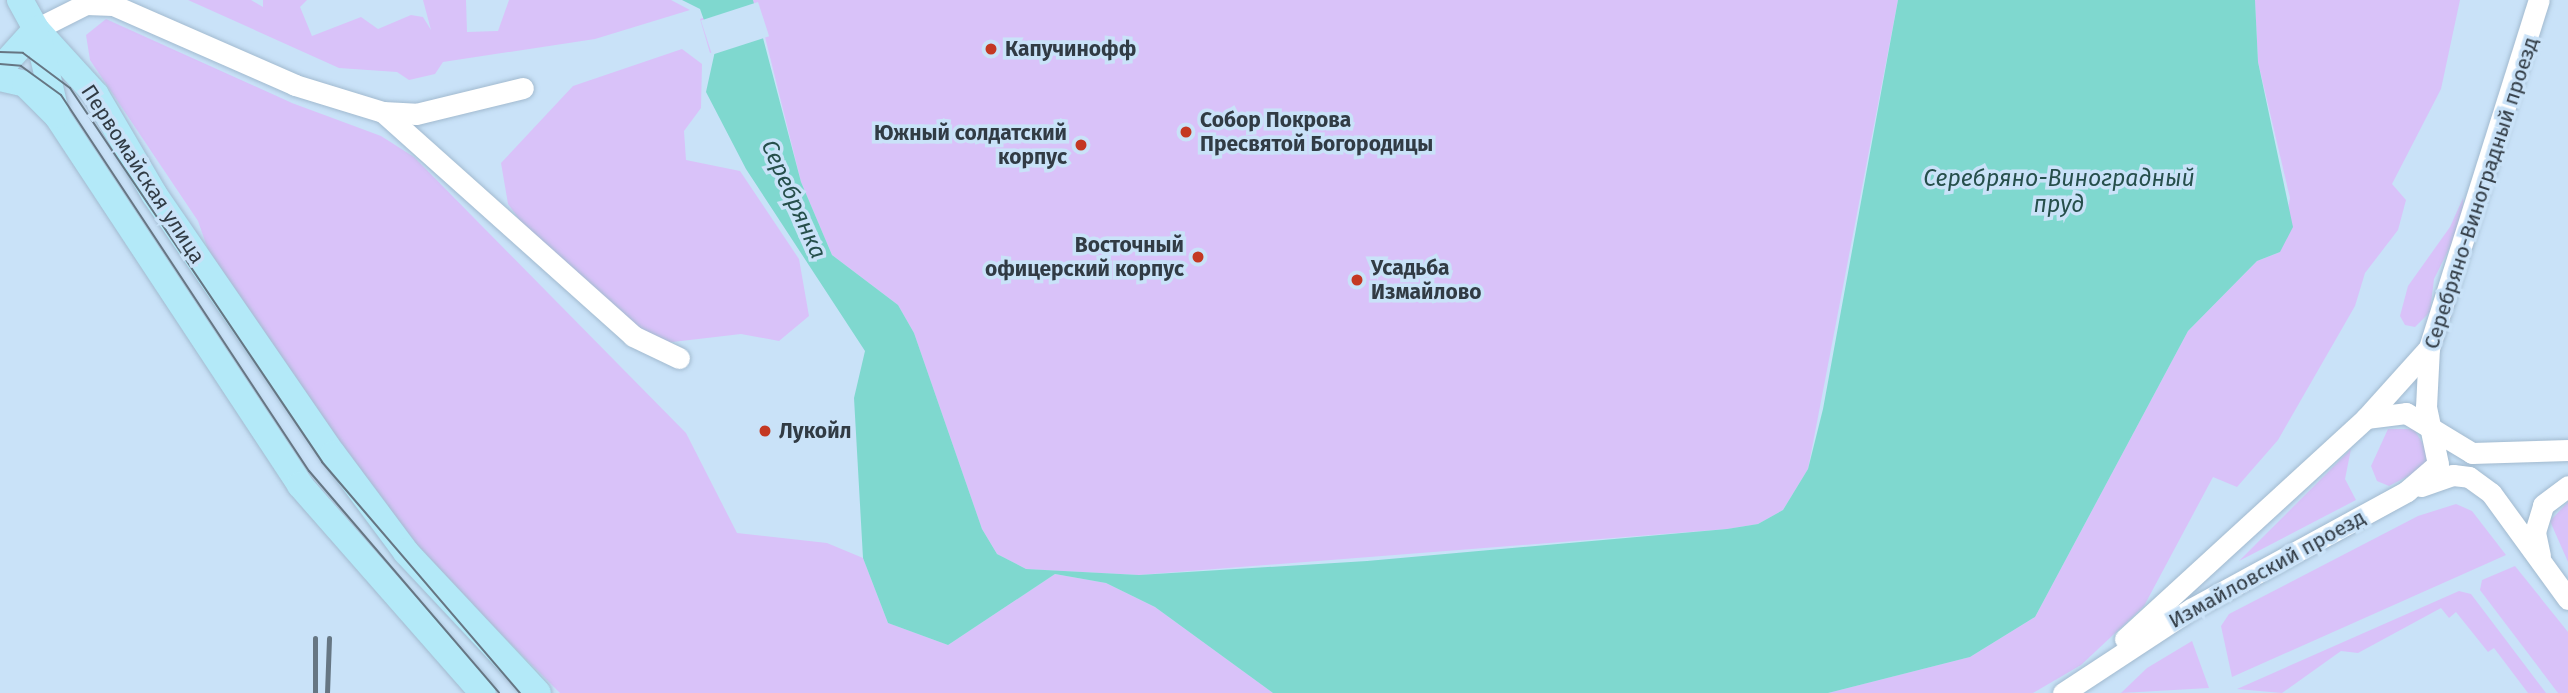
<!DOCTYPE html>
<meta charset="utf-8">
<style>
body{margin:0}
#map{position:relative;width:2568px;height:693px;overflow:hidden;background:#c9e2f8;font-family:"Fira Sans",sans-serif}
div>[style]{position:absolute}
.green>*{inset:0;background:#d9c2f9}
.water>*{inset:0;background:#7fd8cf}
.pier>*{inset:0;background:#c9e2f8;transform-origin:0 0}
.roads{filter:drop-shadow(0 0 2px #a2bacf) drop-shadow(0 0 2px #a2bacf)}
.minor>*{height:21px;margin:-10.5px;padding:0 10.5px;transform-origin:10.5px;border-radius:10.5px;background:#fff}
.major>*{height:26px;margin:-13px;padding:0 13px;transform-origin:13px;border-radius:13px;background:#b3e9f8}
.tram>*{height:2px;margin:-1px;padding:0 1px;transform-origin:1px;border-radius:1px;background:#667683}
.rail>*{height:5px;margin:-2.5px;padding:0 2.5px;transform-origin:2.5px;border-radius:2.5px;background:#667683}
.dots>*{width:19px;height:19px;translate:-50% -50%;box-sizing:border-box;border:4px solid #c9e2f8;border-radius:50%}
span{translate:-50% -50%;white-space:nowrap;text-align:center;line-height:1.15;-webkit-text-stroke:7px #c9e2f8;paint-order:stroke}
.poi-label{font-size:21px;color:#313b44;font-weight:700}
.left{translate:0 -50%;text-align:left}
.right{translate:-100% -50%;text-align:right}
.street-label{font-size:21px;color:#313b44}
.water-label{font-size:23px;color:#264f4b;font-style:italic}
</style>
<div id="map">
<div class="green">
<div style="clip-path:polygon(188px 0,251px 0,263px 7px,263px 0,307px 0,300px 7px,312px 36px,361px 17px,378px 29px,411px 15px,423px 17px,431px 30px,423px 0,466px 0,467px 32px,498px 31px,509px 0,671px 0,690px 10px,595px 39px,443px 62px,435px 74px,409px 80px,397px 72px,339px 68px)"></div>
<div style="clip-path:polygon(754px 0,1898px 0,1808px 469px,1783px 510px,1758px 524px,1727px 529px,1139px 575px,1026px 569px,997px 554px,982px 529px,914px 333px,898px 305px,832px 255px,801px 182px,765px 37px,710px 53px,700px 19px)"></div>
<div style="clip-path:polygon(2255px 0,2460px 0,2441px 89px,2392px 184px,2406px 200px,2398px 230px,2365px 273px,2355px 306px,2278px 440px,2237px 487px,2213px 477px,2144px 606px,2081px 665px,2033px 693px,1828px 693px,1970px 657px,2035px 617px,2188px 331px,2257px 261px,2280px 252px,2290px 198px,2258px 62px)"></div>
<div style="clip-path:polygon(106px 19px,292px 103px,381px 136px,414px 157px,686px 433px,737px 533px,827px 543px,863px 558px,888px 623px,948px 645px,1055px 574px,1106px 583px,1155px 607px,1273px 693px,560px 693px,438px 571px,298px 395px,213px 264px,198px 221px,90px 60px,86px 35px)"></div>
<div style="clip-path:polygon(682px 49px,702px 64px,701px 108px,684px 131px,686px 160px,740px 171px,799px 259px,809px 316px,779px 341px,741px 334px,664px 343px,619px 318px,536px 242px,508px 204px,501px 163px,573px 86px)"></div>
<div style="clip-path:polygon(2463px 198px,2464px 219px,2434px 279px,2430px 312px,2415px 327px,2405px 325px,2400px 316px,2408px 286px,2450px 227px)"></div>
<div style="clip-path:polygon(2388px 429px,2414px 429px,2430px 456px,2420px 470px,2389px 486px,2377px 481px,2371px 466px)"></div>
<div style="clip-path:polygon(2351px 449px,2345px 479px,2356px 500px,2239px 561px)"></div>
<div style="clip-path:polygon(2568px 502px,2568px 562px,2550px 521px)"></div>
<div style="clip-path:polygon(2456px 504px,2472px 511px,2506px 555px,2232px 677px,2221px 626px,2229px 614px,2418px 516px)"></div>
<div style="clip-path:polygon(2515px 566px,2568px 632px,2568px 693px,2558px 693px,2480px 590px,2482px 580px)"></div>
<div style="clip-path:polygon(2459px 591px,2471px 594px,2546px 693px,2528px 693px,2494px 648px,2488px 652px,2456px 612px,2449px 618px,2441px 608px,2358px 653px,2341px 651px,2282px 693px,2237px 689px)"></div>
<div style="clip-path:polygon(2192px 641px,2209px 688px,2121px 693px,2147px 668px)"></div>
</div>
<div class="water">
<div style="clip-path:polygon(682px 0,753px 0,801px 182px,832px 255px,898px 305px,914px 333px,982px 529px,997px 554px,1026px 569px,1139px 575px,1367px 561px,1727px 529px,1758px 524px,1783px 510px,1808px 469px,1823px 409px,1898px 0,2255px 0,2258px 62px,2293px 227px,2280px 252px,2257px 261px,2188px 331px,2035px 617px,1970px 657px,1828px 693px,1273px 693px,1155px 607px,1106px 583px,1055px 574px,948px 645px,888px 623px,863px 558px,854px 398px,865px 351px,746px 169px,706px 92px,715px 51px,700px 9px)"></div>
</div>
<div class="pier">
<div style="left:758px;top:2px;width:36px;height:60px;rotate:72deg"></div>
</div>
<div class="roads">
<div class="minor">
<div style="left:36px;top:29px;width:56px;rotate:-26.6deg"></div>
<div style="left:86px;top:4px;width:27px;rotate:2deg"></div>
<div style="left:113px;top:5px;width:199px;rotate:23.7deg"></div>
<div style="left:295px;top:85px;width:92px;rotate:17.1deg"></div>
<div style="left:383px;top:112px;width:33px;rotate:3deg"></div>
<div style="left:416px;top:114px;width:110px;rotate:-13.7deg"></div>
<div style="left:384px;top:113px;width:334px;rotate:41.8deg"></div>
<div style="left:633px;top:336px;width:51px;rotate:25.6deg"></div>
<div style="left:2366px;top:418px;width:40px;rotate:-7.1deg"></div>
<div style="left:2406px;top:413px;width:77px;rotate:31.2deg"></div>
<div style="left:2472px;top:453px;width:96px;rotate:-1.8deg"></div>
<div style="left:2421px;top:486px;width:34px;rotate:-19deg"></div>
<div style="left:2453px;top:475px;width:16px;rotate:7deg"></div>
<div style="left:2469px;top:477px;width:27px;rotate:36deg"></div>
<div style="left:2491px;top:493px;width:131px;rotate:54deg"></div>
<div style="left:2540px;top:556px;width:25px;rotate:-102deg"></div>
<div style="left:2535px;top:532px;width:28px;rotate:-73deg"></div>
<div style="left:2543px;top:505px;width:31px;rotate:-37deg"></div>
<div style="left:2125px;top:639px;width:327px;rotate:-42.5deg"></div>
<div style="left:2366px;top:418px;width:94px;rotate:-48deg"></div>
<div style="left:2063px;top:693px;width:153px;rotate:-33.3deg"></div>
<div style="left:2191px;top:609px;width:246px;rotate:-28.6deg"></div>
<div style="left:2407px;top:491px;width:41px;rotate:-41.1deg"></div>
<div style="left:2438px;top:464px;width:58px;rotate:-101.9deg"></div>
<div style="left:2426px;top:407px;width:59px;rotate:-87.1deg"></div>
<div style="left:2429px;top:348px;width:365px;rotate:-72.5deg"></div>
</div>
<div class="major">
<div style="left:20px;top:0;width:33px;rotate:61deg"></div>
<div style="left:36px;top:29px;width:89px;rotate:47.7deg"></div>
<div style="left:96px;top:95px;width:115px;rotate:59.6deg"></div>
<div style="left:154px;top:194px;width:316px;rotate:55.5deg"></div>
<div style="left:333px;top:454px;width:122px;rotate:53.3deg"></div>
<div style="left:406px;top:552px;width:193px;rotate:46.9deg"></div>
<div style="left:37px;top:31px;width:87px;rotate:76.8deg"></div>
<div style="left:57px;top:116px;width:442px;rotate:56.6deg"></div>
<div style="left:300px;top:485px;width:277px;rotate:48.7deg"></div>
<div style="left:0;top:69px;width:54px;rotate:-48deg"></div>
<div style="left:0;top:78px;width:26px;rotate:13deg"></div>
<div style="left:25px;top:84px;width:44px;rotate:45deg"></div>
</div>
</div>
<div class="tram">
<div style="left:0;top:52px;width:23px;rotate:2deg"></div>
<div style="left:23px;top:53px;width:59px;rotate:36.7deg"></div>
<div style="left:70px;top:88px;width:451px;rotate:56deg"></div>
<div style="left:322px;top:462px;width:304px;rotate:49.4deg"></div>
<div style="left:0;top:64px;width:21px;rotate:5deg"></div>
<div style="left:21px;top:66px;width:49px;rotate:35.9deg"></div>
<div style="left:61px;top:95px;width:450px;rotate:56.6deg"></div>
<div style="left:309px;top:471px;width:292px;rotate:49.4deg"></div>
</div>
<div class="rail">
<div style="left:315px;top:693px;width:55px;rotate:-90deg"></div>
<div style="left:327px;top:693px;width:55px;rotate:-87.9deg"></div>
</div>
<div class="dots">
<div style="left:991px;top:49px;background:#c43822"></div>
<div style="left:1186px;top:132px;background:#c43822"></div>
<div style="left:1081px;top:145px;background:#c43822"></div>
<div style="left:1198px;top:257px;background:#c43822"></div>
<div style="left:1357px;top:280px;background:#c43822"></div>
<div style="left:765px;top:431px;background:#c43822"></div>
</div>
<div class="poi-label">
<span class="left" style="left:1005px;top:49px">Капучинофф</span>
<span class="left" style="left:1200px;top:132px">Собор Покрова<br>Пресвятой Богородицы</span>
<span class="right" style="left:1067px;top:145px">Южный солдатский<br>корпус</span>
<span class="right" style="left:1184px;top:257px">Восточный<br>офицерский корпус</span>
<span class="left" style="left:1371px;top:280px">Усадьба<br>Измайлово</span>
<span class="left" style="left:779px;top:431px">Лукойл</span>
</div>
<div class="street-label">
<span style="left:143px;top:174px;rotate:57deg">Первомайская улица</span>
<span style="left:2481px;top:193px;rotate:-72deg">Серебряно-Виноградный проезд</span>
<span style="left:2267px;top:569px;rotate:-29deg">Измайловский проезд</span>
</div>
<div class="water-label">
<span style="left:2059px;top:191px">Серебряно-Виноградный<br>пруд</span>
<span style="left:794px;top:199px;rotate:66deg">Серебрянка</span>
</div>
</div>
